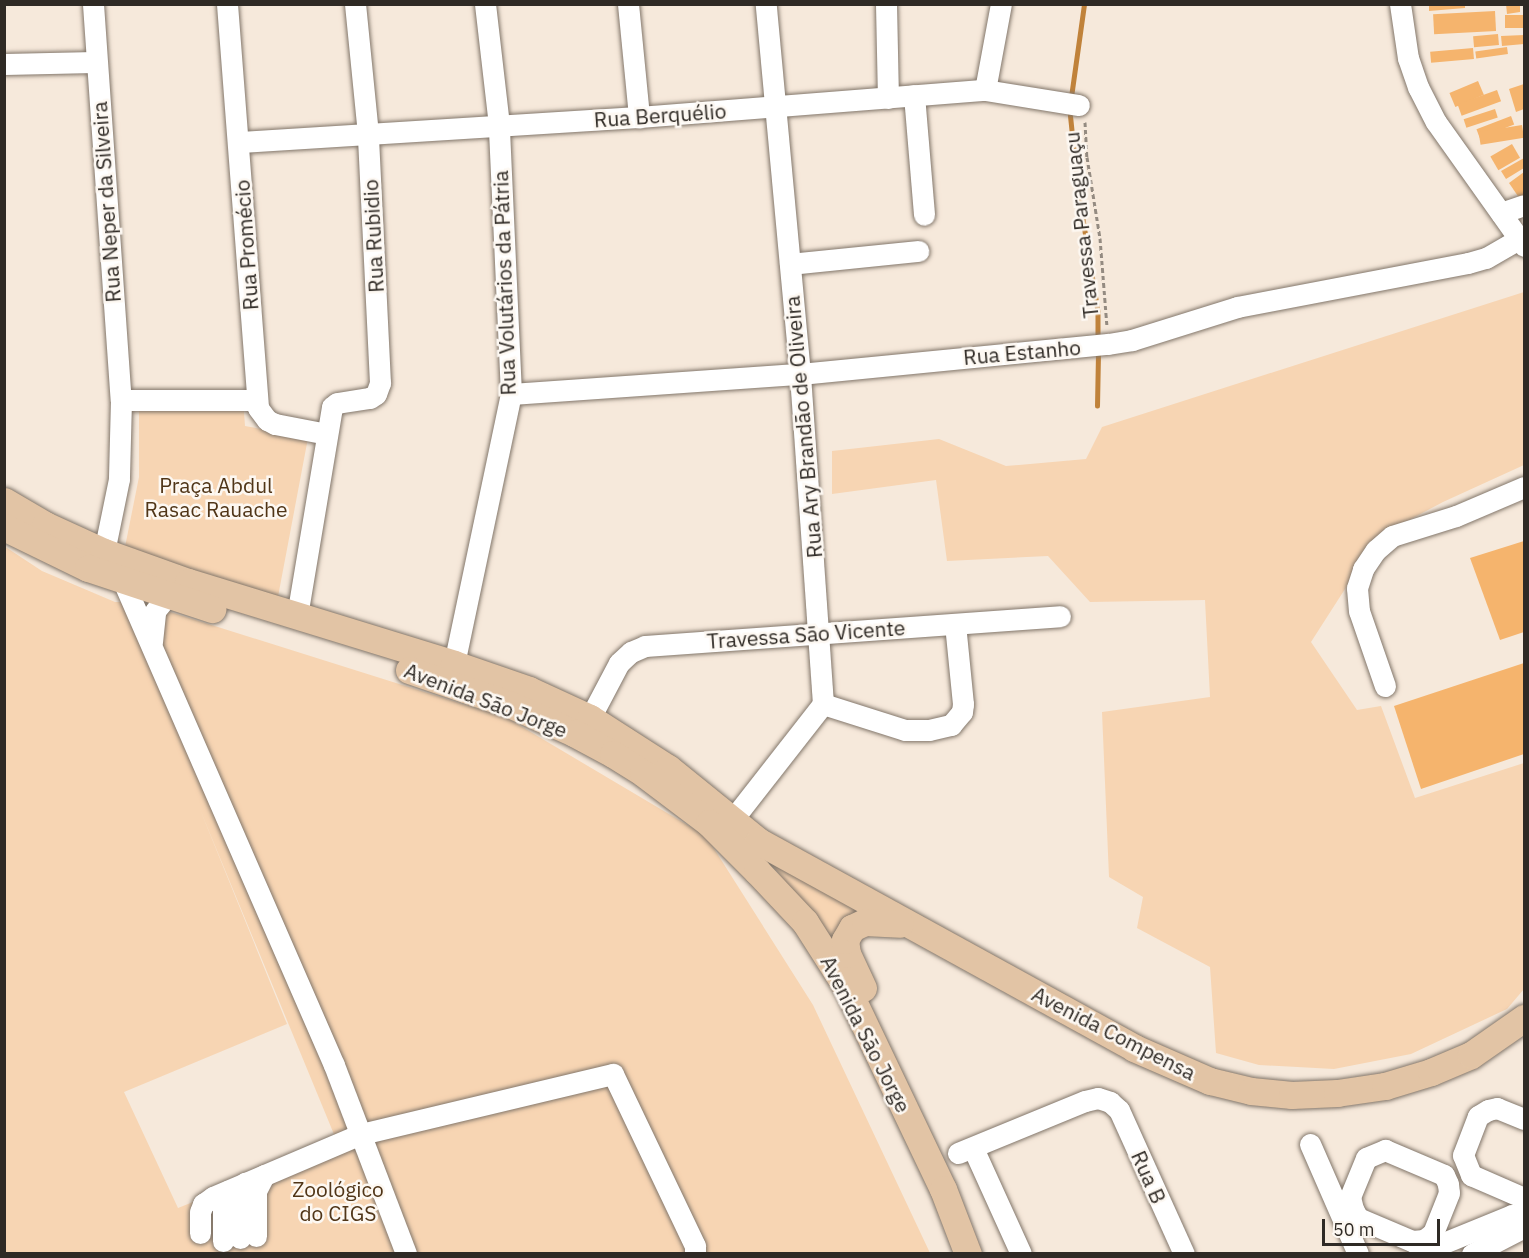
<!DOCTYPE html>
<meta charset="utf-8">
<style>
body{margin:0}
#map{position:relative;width:1529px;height:1258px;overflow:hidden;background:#f6e9db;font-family:"IBM Plex Sans",sans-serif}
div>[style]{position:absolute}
.green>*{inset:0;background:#f7d5b3}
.stream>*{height:4.5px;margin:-2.25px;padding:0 2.25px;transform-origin:2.25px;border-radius:2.25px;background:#c0823a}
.building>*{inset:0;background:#f5b46d;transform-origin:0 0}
.path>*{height:3px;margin-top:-1.5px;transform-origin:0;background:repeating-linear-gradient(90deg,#948b81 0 4.5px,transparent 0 7.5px)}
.roads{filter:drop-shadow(0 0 2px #82766a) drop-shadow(0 0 2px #82766a)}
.minor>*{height:21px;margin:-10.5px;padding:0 10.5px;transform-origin:10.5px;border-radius:10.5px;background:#fff}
.major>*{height:27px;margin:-13.5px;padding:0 13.5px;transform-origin:13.5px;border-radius:13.5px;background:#e2c4a5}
span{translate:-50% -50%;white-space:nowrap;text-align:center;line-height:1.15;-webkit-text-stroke:5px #fdf8f2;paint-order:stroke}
.street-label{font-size:21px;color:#2f2a25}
.park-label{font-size:21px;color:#503517}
.frame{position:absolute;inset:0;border:6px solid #2f2a25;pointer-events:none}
.scale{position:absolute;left:1322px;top:1219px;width:118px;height:27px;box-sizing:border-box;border:3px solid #2f2a25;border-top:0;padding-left:8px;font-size:18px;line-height:21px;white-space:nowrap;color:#2f2a25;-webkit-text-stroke:4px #fdf8f2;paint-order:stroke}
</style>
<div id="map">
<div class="green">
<div style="clip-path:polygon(1524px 292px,1524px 465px,1443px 502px,1379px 536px,1311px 642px,1357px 710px,1381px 706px,1415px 798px,1524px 763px,1524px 989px,1507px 1009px,1411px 1054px,1334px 1069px,1259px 1065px,1216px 1053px,1210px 967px,1137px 928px,1143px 897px,1109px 877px,1102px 712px,1210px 697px,1205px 600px,1090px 602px,1048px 556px,947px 561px,936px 480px,832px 494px,832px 451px,939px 439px,1006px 466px,1086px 459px,1102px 427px)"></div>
<div style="clip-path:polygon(243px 398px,245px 426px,308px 438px,277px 602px,125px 547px,139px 477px,139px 403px)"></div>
<div style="clip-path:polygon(evenodd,4px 546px,42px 571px,115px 602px,161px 602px,164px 610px,507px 718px,706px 836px,813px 1005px,930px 1253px,5px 1253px,4px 546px,199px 807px,338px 1144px,178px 1208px,124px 1092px,287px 1024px,199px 807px)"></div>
<div style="clip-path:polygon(765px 853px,874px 915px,852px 920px,859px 995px)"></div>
</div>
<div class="stream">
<div style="left:1071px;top:97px;width:94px;rotate:-82deg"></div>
<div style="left:1070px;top:111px;width:77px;rotate:84.1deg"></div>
<div style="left:1078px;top:188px;width:125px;rotate:80.8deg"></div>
<div style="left:1098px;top:311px;width:30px;rotate:90deg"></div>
<div style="left:1097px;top:406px;width:54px;rotate:-88.9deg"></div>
</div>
<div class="building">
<div style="clip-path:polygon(1429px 4px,1465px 4px,1465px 8px,1429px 11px)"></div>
<div style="clip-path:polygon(1506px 4px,1520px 4px,1520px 12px,1507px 14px)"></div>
<div style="left:1495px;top:11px;width:20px;height:62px;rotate:87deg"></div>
<div style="left:1524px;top:15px;width:13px;height:19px;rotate:90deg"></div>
<div style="left:1498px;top:34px;width:11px;height:25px;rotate:85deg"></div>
<div style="clip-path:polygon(1524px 35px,1524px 44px,1502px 46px,1501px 36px)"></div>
<div style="left:1507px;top:47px;width:7px;height:32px;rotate:82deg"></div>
<div style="left:1473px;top:48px;width:11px;height:43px;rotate:85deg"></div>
<div style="left:1478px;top:81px;width:15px;height:31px;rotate:67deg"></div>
<div style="clip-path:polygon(1524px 84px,1524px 109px,1516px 112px,1509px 89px)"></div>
<div style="left:1497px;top:90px;width:12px;height:42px;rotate:70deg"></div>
<div style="left:1495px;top:109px;width:9px;height:33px;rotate:72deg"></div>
<div style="left:1511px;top:116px;width:9px;height:37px;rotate:69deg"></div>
<div style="left:1522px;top:125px;width:13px;height:44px;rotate:81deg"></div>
<div style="left:1512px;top:144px;width:16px;height:25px;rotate:60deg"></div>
<div style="clip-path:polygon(1524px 158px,1524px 168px,1506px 179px,1501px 171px)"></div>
<div style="clip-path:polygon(1524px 172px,1524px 205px,1509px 183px)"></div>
<div style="clip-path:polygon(1524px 541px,1524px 632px,1500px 640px,1470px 558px)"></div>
<div style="clip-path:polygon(1524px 663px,1524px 754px,1421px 789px,1394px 706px)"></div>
</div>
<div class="path">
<div style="left:1085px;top:122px;width:35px;rotate:87deg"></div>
<div style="left:1087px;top:157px;width:82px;rotate:80.9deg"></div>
<div style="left:1100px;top:238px;width:89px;rotate:85.5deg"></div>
</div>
<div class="roads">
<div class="minor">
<div style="left:93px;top:4px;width:397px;rotate:86deg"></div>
<div style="left:121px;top:400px;width:79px;rotate:91.5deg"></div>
<div style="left:119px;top:479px;width:75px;rotate:101.6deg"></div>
<div style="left:227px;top:4px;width:405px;rotate:85.6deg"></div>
<div style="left:258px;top:408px;width:15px;rotate:53deg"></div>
<div style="left:267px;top:420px;width:9px;rotate:27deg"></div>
<div style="left:275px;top:424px;width:53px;rotate:10.9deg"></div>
<div style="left:628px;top:4px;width:114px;rotate:84.4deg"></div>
<div style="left:886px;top:4px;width:94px;rotate:88.8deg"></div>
<div style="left:1400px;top:4px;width:55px;rotate:81.6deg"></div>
<div style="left:1408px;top:58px;width:31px;rotate:71deg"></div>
<div style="left:1418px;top:87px;width:39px;rotate:63deg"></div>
<div style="left:1436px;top:122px;width:152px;rotate:54.6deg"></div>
<div style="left:4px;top:64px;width:91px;rotate:-1.3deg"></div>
<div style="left:985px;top:90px;width:87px;rotate:-79.5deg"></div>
<div style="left:914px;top:95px;width:120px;rotate:85.2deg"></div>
<div style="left:239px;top:142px;width:401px;rotate:-3.6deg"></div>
<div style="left:639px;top:117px;width:347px;rotate:-4.5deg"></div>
<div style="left:985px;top:90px;width:95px;rotate:9.1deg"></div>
<div style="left:1501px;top:213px;width:24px;rotate:-19deg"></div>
<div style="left:790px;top:264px;width:129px;rotate:-5.8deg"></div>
<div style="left:511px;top:394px;width:290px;rotate:-4deg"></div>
<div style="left:800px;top:374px;width:309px;rotate:-5.6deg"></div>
<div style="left:1108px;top:344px;width:24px;rotate:-9deg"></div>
<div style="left:1132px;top:340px;width:110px;rotate:-17.4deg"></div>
<div style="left:1237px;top:307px;width:235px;rotate:-10.8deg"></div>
<div style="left:1468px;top:263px;width:19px;rotate:-16deg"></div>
<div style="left:1486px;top:258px;width:38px;rotate:-30deg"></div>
<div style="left:121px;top:400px;width:136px"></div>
<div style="left:123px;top:581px;width:528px;rotate:66.45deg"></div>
<div style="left:334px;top:1065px;width:202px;rotate:69.1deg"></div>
<div style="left:297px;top:616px;width:212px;rotate:-80.5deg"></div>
<div style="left:332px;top:407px;width:6px;rotate:-39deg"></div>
<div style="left:337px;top:403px;width:33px;rotate:-9deg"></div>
<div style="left:370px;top:398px;width:7px;rotate:-34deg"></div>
<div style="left:376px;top:394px;width:12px;rotate:-70deg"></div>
<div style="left:380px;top:383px;width:249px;rotate:-92.8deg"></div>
<div style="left:368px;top:134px;width:131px;rotate:-95.7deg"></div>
<div style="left:152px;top:642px;width:31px;rotate:-84deg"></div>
<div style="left:155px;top:611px;width:21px;rotate:-51deg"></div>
<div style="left:454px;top:664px;width:276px;rotate:-78.1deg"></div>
<div style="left:511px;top:394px;width:269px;rotate:-92.6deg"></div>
<div style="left:499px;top:125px;width:122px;rotate:-96.6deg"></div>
<div style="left:1385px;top:686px;width:79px;rotate:-109.1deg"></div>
<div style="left:1359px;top:611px;width:23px;rotate:-95deg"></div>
<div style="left:1357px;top:588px;width:20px;rotate:-72deg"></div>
<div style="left:1363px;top:569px;width:23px;rotate:-56deg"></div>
<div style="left:1376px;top:550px;width:21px;rotate:-41deg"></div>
<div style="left:1392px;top:536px;width:67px;rotate:-17.4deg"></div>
<div style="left:1456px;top:516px;width:74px;rotate:-23.1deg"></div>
<div style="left:823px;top:704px;width:86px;rotate:17.6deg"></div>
<div style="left:905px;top:730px;width:24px"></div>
<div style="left:929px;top:730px;width:23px;rotate:-13deg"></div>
<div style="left:951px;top:725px;width:17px;rotate:-50deg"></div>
<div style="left:962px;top:712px;width:8px;rotate:-83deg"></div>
<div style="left:963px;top:704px;width:80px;rotate:-95.7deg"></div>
<div style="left:590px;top:718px;width:62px;rotate:-62.2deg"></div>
<div style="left:619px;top:663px;width:16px;rotate:-43deg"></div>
<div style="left:631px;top:652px;width:15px;rotate:-23deg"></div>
<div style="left:645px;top:646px;width:416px;rotate:-4.1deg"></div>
<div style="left:733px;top:819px;width:146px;rotate:-52deg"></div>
<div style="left:823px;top:704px;width:331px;rotate:-94deg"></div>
<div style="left:800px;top:374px;width:372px;rotate:-95.3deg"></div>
<div style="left:1524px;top:1119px;width:29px;rotate:-158deg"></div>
<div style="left:1497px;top:1108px;width:9px;rotate:167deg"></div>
<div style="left:1488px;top:1110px;width:12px;rotate:149deg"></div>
<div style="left:1478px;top:1116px;width:42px;rotate:111deg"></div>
<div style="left:1463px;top:1155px;width:22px;rotate:68deg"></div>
<div style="left:1471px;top:1175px;width:58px;rotate:23.5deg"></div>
<div style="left:1310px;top:1144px;width:120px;rotate:66.4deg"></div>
<div style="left:973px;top:1148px;width:116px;rotate:65.6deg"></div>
<div style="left:1385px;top:1150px;width:64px;rotate:23deg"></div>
<div style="left:1444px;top:1175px;width:10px;rotate:66deg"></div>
<div style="left:1448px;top:1184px;width:9px;rotate:84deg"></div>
<div style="left:1449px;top:1193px;width:43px;rotate:111.8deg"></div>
<div style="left:1433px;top:1233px;width:11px;rotate:142deg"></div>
<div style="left:1424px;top:1240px;width:12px;rotate:175deg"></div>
<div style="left:1412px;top:1241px;width:59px;rotate:-156.9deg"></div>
<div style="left:1358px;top:1218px;width:10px;rotate:-119deg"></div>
<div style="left:1353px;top:1209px;width:12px;rotate:-104deg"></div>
<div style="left:1350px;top:1197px;width:42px;rotate:-67.7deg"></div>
<div style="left:1366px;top:1158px;width:21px;rotate:-23deg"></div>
<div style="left:958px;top:1153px;width:137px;rotate:-22.3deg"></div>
<div style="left:1085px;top:1101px;width:13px;rotate:-13deg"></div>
<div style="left:1098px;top:1098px;width:13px;rotate:18deg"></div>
<div style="left:1110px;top:1102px;width:12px;rotate:42deg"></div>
<div style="left:1119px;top:1110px;width:158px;rotate:65.7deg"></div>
<div style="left:200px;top:1233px;width:21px;rotate:-90deg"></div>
<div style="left:200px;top:1212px;width:9px;rotate:-69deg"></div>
<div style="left:203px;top:1204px;width:12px;rotate:-35deg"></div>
<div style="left:213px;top:1197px;width:161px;rotate:-23.1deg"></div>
<div style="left:361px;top:1134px;width:259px;rotate:-13.4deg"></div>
<div style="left:613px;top:1074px;width:191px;rotate:64.5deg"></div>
<div style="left:695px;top:1246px;width:8px;rotate:90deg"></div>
<div style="left:256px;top:1236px;width:45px;rotate:-90deg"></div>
<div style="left:256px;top:1191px;width:18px;rotate:-63deg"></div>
<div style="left:240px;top:1238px;width:39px;rotate:-90deg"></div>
<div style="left:240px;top:1199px;width:17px;rotate:-73deg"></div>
<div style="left:223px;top:1241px;width:35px;rotate:-90deg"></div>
<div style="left:223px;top:1206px;width:16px;rotate:-72deg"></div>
<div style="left:1419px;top:1253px;width:100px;rotate:-22.2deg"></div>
<div style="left:1512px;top:1215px;width:12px;rotate:5deg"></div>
<div style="left:1472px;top:1254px;width:59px;rotate:-27.4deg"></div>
</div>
<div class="major">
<div style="left:4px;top:501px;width:48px;rotate:30.3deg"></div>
<div style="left:45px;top:525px;width:65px;rotate:24.6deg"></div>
<div style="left:104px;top:552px;width:89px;rotate:19.7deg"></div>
<div style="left:188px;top:582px;width:278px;rotate:17.1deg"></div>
<div style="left:454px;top:664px;width:79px;rotate:19.1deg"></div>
<div style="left:529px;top:690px;width:67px;rotate:24.7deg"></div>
<div style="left:590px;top:718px;width:93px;rotate:32.7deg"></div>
<div style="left:668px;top:768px;width:116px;rotate:39deg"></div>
<div style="left:758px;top:841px;width:429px;rotate:28.8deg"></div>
<div style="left:1134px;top:1048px;width:83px;rotate:23.5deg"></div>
<div style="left:1210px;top:1081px;width:42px;rotate:13.7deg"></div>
<div style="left:1251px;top:1091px;width:41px;rotate:5.6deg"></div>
<div style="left:1292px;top:1095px;width:45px;rotate:-2.5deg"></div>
<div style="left:1337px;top:1093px;width:49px;rotate:-8.3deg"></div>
<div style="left:1385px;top:1086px;width:48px;rotate:-16.9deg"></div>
<div style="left:1431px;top:1072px;width:43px;rotate:-23deg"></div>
<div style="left:1471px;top:1055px;width:65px;rotate:-34.9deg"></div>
<div style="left:4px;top:527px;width:93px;rotate:26deg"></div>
<div style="left:88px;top:568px;width:131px;rotate:18.3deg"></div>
<div style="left:409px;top:670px;width:106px;rotate:18.8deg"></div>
<div style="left:509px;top:704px;width:71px;rotate:24deg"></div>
<div style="left:574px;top:733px;width:44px;rotate:28.3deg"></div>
<div style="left:613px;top:754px;width:36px;rotate:32deg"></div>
<div style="left:643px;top:773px;width:83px;rotate:37.1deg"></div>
<div style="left:709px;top:823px;width:68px;rotate:45deg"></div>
<div style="left:757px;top:871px;width:70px;rotate:46.7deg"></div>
<div style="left:805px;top:922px;width:78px;rotate:57.5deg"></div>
<div style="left:847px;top:988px;width:223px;rotate:64.5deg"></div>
<div style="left:943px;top:1189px;width:70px;rotate:69deg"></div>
<div style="left:863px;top:988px;width:38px;rotate:-115deg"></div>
<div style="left:847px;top:954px;width:14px;rotate:-98deg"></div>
<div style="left:845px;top:940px;width:14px;rotate:-60deg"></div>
<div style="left:852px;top:928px;width:14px;rotate:-25deg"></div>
<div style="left:865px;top:922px;width:35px;rotate:3deg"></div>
</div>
</div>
<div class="street-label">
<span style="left:660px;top:115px;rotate:-4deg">Rua Berquélio</span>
<span style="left:106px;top:202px;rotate:-94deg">Rua Neper da Silveira</span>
<span style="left:1081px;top:225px;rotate:-96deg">Travessa Paraguaçu</span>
<span style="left:373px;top:236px;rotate:-93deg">Rua Rubidio</span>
<span style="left:246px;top:245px;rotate:-94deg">Rua Promécio</span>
<span style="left:504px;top:283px;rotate:-92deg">Rua Volutários da Pátria</span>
<span style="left:1022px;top:352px;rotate:-5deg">Rua Estanho</span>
<span style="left:803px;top:427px;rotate:-95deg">Rua Ary Brandão de Oliveira</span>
<span style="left:806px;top:634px;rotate:-4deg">Travessa São Vicente</span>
<span style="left:486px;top:700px;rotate:21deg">Avenida São Jorge</span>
<span style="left:1114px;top:1033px;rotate:27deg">Avenida Compensa</span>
<span style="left:866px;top:1034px;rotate:63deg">Avenida São Jorge</span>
<span style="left:1149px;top:1177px;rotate:66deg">Rua B</span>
</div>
<div class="park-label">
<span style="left:216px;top:497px">Praça Abdul<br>Rasac Rauache</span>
<span style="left:338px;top:1201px">Zoológico<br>do CIGS</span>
</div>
<div class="frame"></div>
<div class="scale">50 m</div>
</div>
